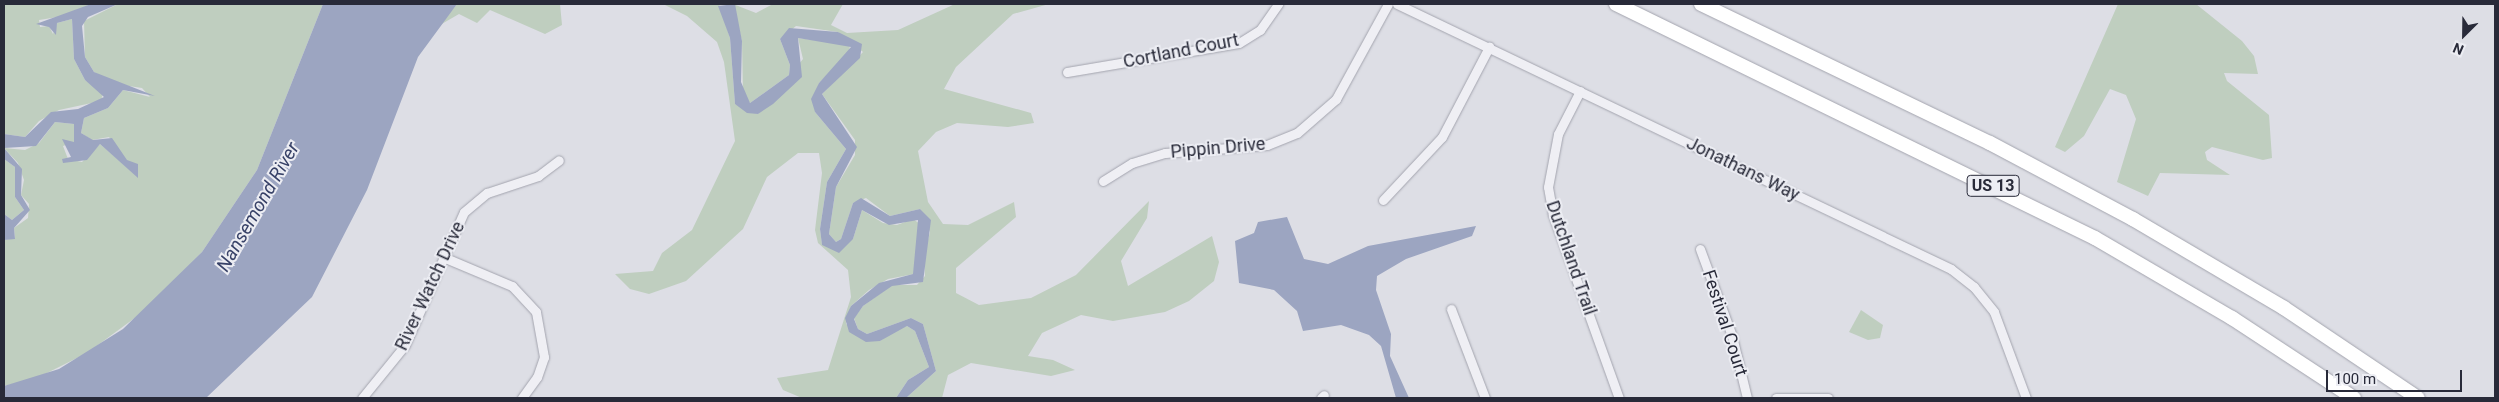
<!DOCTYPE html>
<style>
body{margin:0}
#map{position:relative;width:2499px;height:402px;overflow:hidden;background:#dddee5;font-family:Roboto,sans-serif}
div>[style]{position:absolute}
.green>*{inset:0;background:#bfcebf}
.water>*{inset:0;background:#9ca5c1}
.roads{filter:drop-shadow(0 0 1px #a3a4ae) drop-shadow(0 0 1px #a3a4ae)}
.minor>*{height:9px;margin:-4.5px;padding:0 4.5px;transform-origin:4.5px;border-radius:4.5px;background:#efeff4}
.highway>*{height:14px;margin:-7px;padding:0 7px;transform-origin:7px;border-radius:7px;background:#fff}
span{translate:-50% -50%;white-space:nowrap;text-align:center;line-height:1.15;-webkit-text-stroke:4px #ecedf3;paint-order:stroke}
.shield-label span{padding:1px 4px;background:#ecedf3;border:1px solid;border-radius:4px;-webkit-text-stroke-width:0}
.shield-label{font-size:16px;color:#282a39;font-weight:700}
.street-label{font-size:18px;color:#282a39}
.water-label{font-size:19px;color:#384268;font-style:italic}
.frame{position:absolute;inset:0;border:5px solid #282a39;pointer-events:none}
.north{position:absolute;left:2439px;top:10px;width:50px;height:50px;-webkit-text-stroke:4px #ecedf3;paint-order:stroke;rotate:203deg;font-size:14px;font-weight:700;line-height:20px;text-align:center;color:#282a39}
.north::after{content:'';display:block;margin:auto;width:18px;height:22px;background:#282a39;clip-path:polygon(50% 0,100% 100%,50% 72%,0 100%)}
.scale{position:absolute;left:2326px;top:370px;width:136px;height:22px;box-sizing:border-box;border:2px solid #282a39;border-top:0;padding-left:6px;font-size:15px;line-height:18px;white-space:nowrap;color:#282a39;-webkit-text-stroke:4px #ecedf3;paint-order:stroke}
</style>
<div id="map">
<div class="green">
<div style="clip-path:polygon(4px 4px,91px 4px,64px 16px,39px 20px,40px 27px,49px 26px,53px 34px,57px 23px,72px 19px,74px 59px,85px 80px,103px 93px,101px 101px,59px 110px,39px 121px,25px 137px,4px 134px)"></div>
<div style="clip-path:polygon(118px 4px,323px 4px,257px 170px,202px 252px,147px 309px,87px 353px,35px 379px,4px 386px,4px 240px,15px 238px,14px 228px,28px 218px,29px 204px,21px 195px,24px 180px,18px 163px,4px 148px,25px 150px,39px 143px,55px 122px,74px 124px,74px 142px,63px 146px,68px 159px,82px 162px,100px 144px,138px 177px,109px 137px,92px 140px,81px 133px,84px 118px,108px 108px,123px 90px,150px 97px,142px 88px,116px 84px,94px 72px,85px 57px,84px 21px)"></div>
<div style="clip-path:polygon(457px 4px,560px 4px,562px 25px,545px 34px,490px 10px,477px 23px,459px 14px,440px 25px)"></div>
<div style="clip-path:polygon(663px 4px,719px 4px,730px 38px,735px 104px,758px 114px,803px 59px,798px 38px,850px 45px,849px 52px,819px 83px,815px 112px,846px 149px,827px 182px,820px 229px,822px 245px,853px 239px,862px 210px,883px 223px,897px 225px,913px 219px,920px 224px,914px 274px,888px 279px,869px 290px,851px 306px,846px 324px,880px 341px,897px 329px,907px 326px,915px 331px,929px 367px,908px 380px,896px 398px,802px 398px,783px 390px,777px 378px,828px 370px,851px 297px,848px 270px,818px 243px,815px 230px,822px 173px,819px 153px,798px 153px,767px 177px,743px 229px,686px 281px,649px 294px,630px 289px,615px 274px,653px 271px,662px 253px,692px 230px,735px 141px,724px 62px,717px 42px,687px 16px)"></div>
<div style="clip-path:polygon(733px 4px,756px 13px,773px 4px,843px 4px,831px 25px,847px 33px,898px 30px,955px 4px,1049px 4px,1013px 14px,956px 67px,944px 89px,1031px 113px,1034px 123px,1008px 127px,957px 123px,936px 132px,918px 151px,928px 202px,943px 224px,968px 225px,1014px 202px,1016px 217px,956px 268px,956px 293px,979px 305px,1031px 298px,1076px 275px,1149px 201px,1147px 218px,1121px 261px,1128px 286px,1212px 236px,1219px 262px,1214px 281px,1189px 301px,1165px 312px,1113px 321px,1081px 315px,1042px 333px,1028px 356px,1053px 360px,1075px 370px,1051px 376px,971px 363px,948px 375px,942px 398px,906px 398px,936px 371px,923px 324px,911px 318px,867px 334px,858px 329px,854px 318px,863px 306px,892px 285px,917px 285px,925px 276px,924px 256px,930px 232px,920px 209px,890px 216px,866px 198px,853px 203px,841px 239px,836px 242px,829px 234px,836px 187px,855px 155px,855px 140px,822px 94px,863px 52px,838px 32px,796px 26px,780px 39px,790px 65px,789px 75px,750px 103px,743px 94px,742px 41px)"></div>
<div style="clip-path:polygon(2118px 4px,2196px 4px,2242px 41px,2254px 56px,2258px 74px,2224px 73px,2227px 81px,2269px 115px,2272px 158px,2263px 160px,2212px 147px,2205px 152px,2207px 160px,2230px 175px,2160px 173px,2148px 196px,2117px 182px,2136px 119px,2126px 95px,2110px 89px,2084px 136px,2065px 152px,2055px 147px)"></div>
<div style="clip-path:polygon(4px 159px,15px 167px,15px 197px,24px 210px,12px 220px,4px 214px)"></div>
<div style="clip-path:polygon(1861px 310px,1883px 325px,1880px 338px,1868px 340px,1849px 332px)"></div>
</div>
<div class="water">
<div style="clip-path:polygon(91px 4px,118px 4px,88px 17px,82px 26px,85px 57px,94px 72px,155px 96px,123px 90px,108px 108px,84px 118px,81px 133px,93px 140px,112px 138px,127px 160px,138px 164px,138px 178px,100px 144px,87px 160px,63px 163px,62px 159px,71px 157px,62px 139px,74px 142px,74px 124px,55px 122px,36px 146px,4px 148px,22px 169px,21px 195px,30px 210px,14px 228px,15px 239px,4px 240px,4px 214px,12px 220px,24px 210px,15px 197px,15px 167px,4px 159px,4px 134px,25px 137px,51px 112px,78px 109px,104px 97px,85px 80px,74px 59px,72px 19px,57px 23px,56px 35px,49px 27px,36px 24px)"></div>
<div style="clip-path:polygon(323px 4px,457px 4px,418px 57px,367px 190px,312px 297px,206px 398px,4px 398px,4px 386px,59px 369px,123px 329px,202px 252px,257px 170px)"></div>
<div style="clip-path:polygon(735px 4px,742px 41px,741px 82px,750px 103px,789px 75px,790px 65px,780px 39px,789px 28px,838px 32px,862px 44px,860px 58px,822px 94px,857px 147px,836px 187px,829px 234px,836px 242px,841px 239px,853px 203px,861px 198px,890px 216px,920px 209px,931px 220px,923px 282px,892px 286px,863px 306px,854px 319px,858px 329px,867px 334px,911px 318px,923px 324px,936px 371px,906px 398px,896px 398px,908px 380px,929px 367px,915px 331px,907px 326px,880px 341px,866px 342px,849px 332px,845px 318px,851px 306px,879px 283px,913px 274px,918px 220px,889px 225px,862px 210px,853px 239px,839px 253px,822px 245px,820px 229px,827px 182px,846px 149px,815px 112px,811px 99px,819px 83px,851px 47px,798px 38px,802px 77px,773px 104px,758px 114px,747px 113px,735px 104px,730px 38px,718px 6px)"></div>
<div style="clip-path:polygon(1287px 217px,1304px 259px,1328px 264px,1368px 246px,1476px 226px,1472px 236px,1406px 259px,1377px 276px,1376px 290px,1391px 334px,1390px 356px,1409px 398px,1396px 398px,1381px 346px,1369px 335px,1341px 325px,1303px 331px,1297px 311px,1274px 290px,1239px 283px,1235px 241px,1254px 233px,1258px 222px)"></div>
</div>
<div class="roads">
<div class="minor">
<div style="left:1397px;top:4px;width:614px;rotate:25.56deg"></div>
<div style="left:1951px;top:269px;width:29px;rotate:38deg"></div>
<div style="left:1974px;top:287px;width:32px;rotate:51deg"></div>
<div style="left:1994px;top:312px;width:92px;rotate:69.6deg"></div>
<div style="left:1067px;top:72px;width:174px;rotate:-9.6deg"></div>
<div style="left:1239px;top:43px;width:25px;rotate:-32deg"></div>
<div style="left:1260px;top:30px;width:32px;rotate:-55deg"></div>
<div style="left:1580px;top:91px;width:48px;rotate:117.1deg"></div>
<div style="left:1558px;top:134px;width:54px;rotate:100.7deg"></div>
<div style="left:1548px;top:187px;width:28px;rotate:80deg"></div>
<div style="left:1553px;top:215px;width:195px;rotate:70.2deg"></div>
<div style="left:1103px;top:181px;width:34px;rotate:-32deg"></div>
<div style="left:1132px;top:163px;width:34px;rotate:-17deg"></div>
<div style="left:1165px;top:153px;width:102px;rotate:-4.5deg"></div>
<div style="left:1267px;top:145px;width:32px;rotate:-22deg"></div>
<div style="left:1297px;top:133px;width:52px;rotate:-41.1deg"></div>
<div style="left:1336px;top:99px;width:108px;rotate:-61.3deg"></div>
<div style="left:1383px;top:200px;width:86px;rotate:-46.9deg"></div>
<div style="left:1442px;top:137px;width:102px;rotate:-62.4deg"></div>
<div style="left:1700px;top:249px;width:93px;rotate:69.8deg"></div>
<div style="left:1732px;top:336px;width:64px;rotate:76.4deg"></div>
<div style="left:443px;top:257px;width:75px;rotate:22.8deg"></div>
<div style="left:512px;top:286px;width:35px;rotate:47deg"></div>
<div style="left:536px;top:312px;width:46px;rotate:79.9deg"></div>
<div style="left:544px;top:357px;width:21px;rotate:109deg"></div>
<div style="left:537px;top:377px;width:26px;rotate:126deg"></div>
<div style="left:1451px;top:309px;width:95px;rotate:69.1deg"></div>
<div style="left:362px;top:398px;width:68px;rotate:-50.9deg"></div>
<div style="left:405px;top:345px;width:145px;rotate:-66.1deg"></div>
<div style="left:464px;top:212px;width:30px;rotate:-40deg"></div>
<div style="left:487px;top:193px;width:54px;rotate:-18.4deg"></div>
<div style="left:538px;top:176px;width:26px;rotate:-37deg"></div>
<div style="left:1321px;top:398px;width:4px;rotate:-45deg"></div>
<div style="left:1776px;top:398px;width:52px"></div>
</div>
<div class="highway">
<div style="left:1616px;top:4px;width:533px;rotate:26.04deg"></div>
<div style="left:2095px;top:238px;width:159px;rotate:30.3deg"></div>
<div style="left:2232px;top:318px;width:146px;rotate:33.3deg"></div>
<div style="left:1701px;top:4px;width:321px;rotate:25.7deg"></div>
<div style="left:1990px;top:143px;width:162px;rotate:28deg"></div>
<div style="left:2133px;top:219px;width:175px;rotate:30.5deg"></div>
<div style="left:2284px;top:308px;width:161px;rotate:33.9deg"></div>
</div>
</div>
<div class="shield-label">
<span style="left:1993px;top:186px">US 13</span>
</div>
<div class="street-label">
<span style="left:1181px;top:51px;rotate:-11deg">Cortland Court</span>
<span style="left:1218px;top:148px;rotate:-5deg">Pippin Drive</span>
<span style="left:1743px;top:169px;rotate:26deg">Jonathans Way</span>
<span style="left:1571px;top:258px;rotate:71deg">Dutchland Trail</span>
<span style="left:430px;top:286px;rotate:-65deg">River Watch Drive</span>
<span style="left:1725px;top:323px;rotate:72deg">Festival Court</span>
</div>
<div class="water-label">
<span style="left:258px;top:207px;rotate:-60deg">Nansemond River</span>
</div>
<div class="frame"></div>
<div class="north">N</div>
<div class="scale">100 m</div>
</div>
